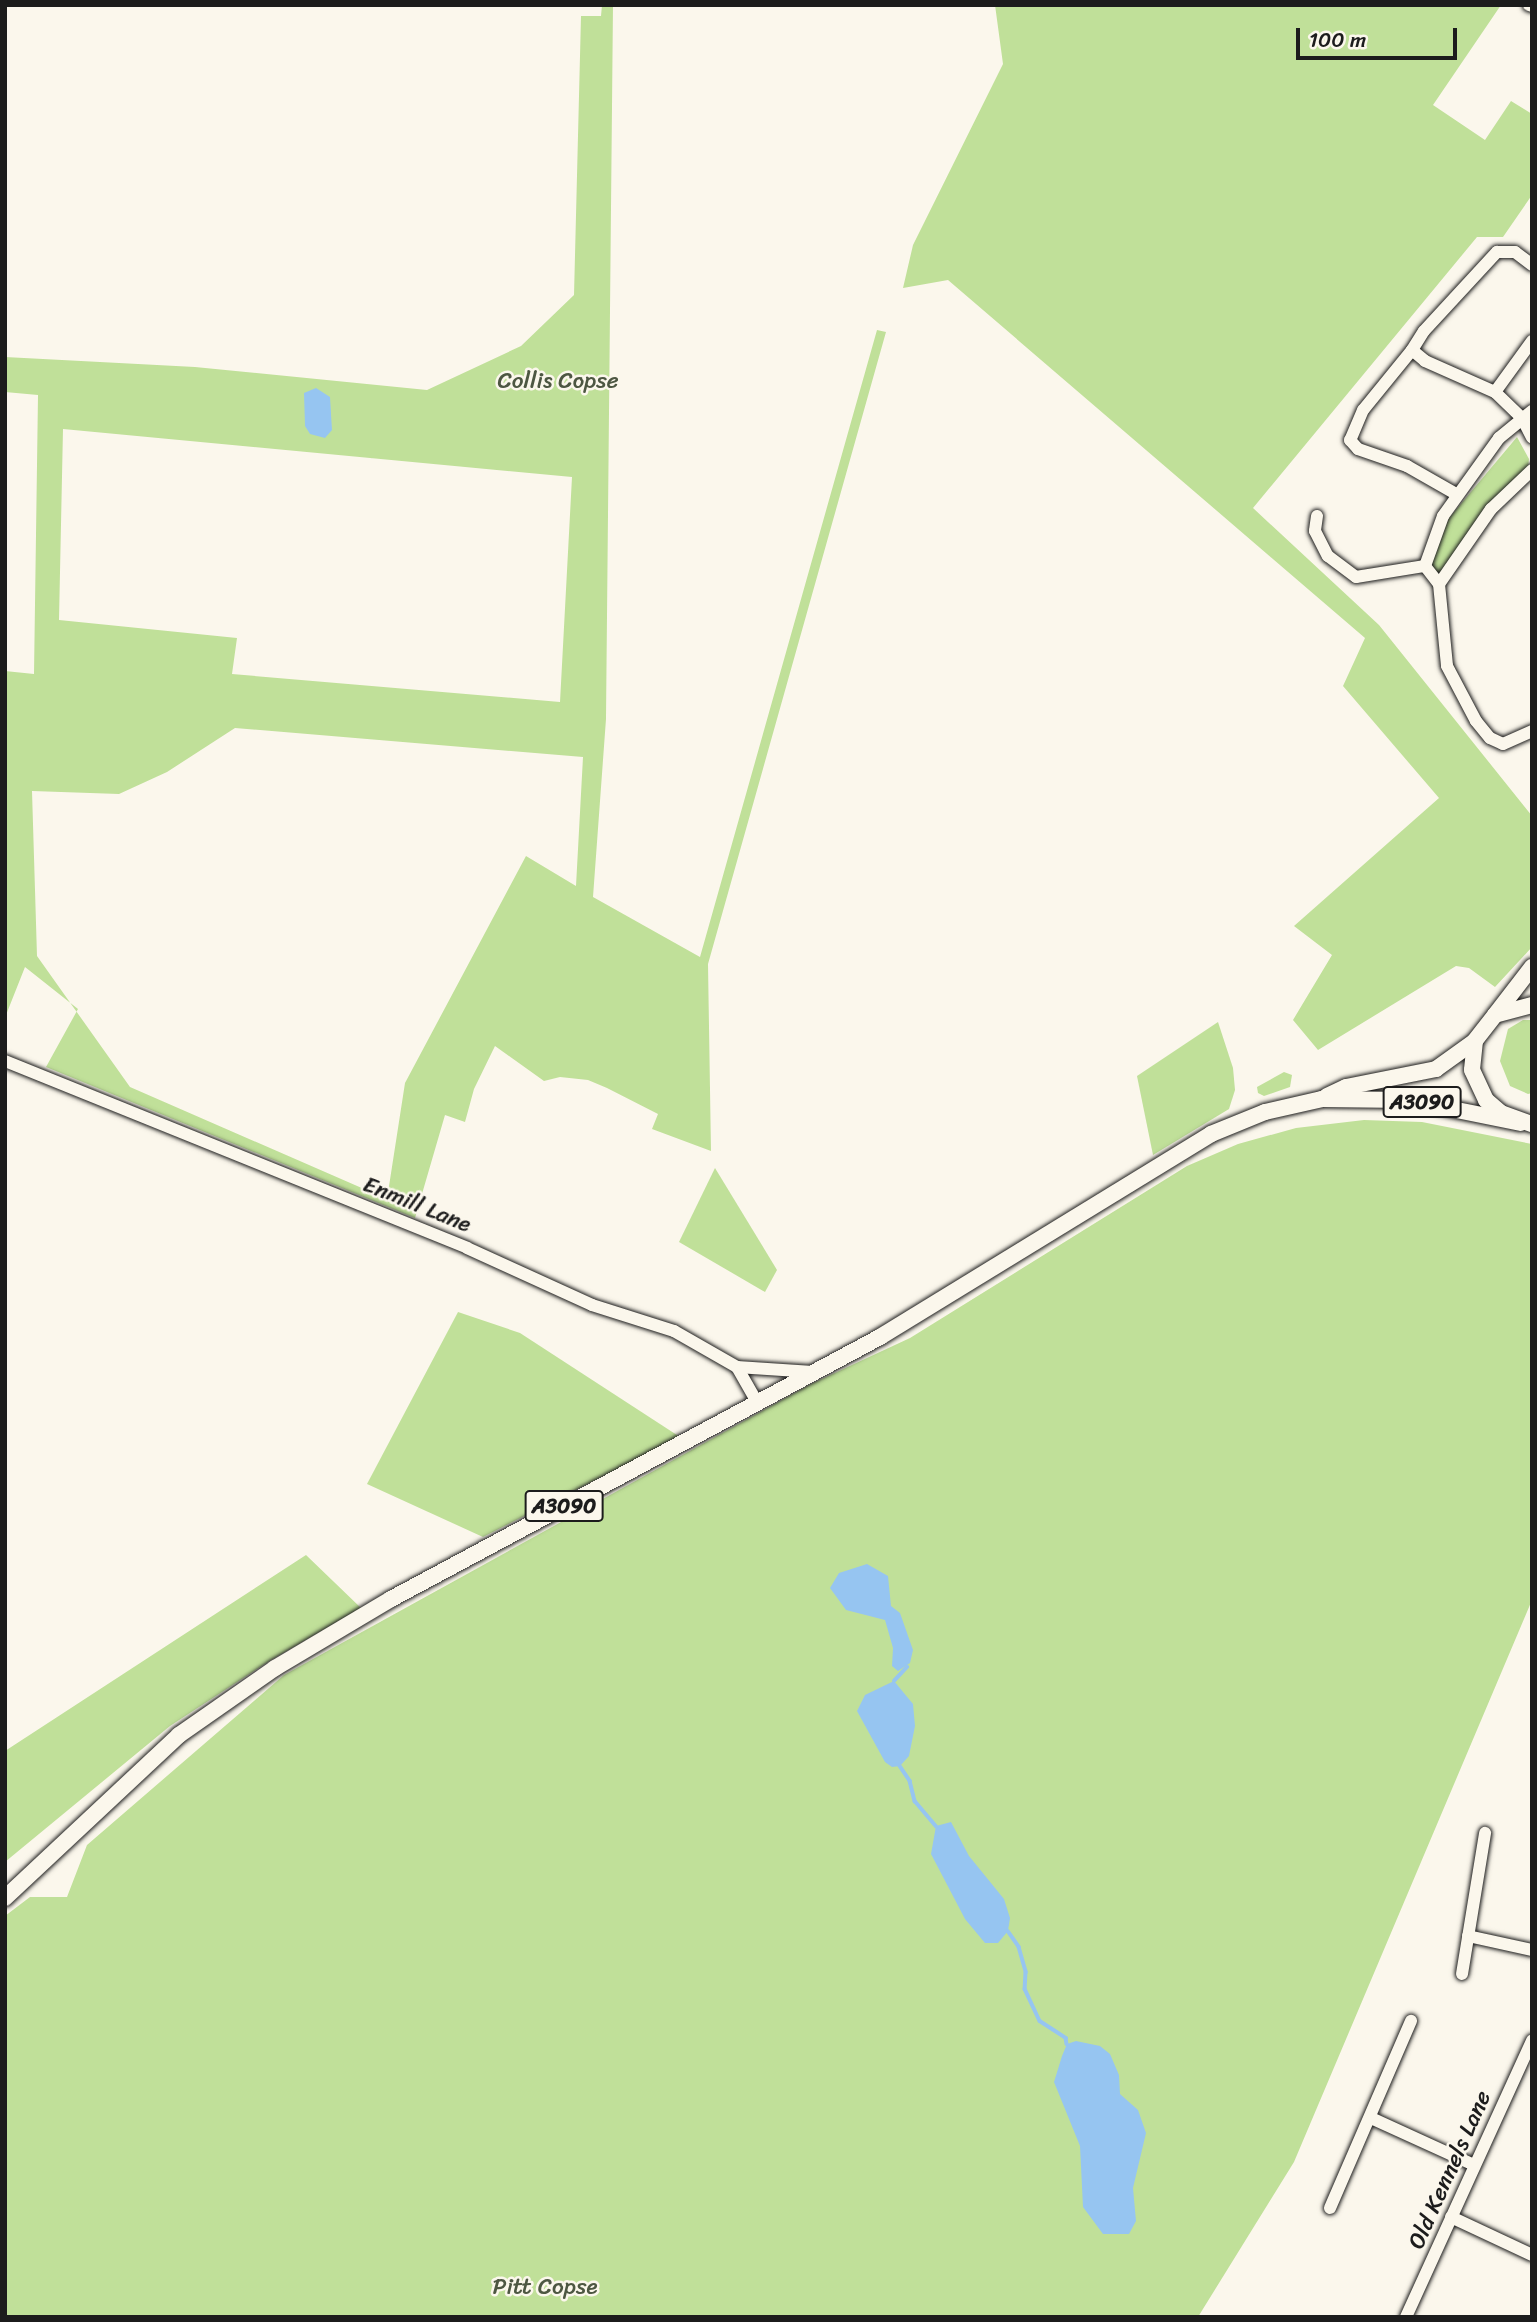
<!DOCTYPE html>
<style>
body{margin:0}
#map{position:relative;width:1537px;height:2322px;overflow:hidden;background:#fbf7ec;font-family:Sriracha,sans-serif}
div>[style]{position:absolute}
.green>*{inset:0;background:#c0e099}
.water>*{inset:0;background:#96c5f1}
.stream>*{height:3.5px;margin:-1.75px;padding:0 1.75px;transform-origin:1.75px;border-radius:1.75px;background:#96c5f1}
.roads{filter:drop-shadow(0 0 2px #1c1c1c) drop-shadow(0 0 2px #1c1c1c)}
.minor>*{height:12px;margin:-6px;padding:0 6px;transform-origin:6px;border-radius:6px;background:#fbf7ec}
.major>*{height:16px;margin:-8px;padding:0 8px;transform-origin:8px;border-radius:8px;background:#fbf7ec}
span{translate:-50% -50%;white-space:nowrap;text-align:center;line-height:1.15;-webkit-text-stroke:5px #fbf7ec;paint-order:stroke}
.shield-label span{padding:2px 5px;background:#fbf7ec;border:2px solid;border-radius:5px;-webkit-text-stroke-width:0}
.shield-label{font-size:21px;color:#1c1c1c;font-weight:700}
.park-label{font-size:23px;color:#4d5742}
.street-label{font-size:23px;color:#1c1c1c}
.frame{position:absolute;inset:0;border:7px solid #1c1c1c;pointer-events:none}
.scale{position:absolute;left:1296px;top:28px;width:161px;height:32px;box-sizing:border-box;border:4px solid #1c1c1c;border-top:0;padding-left:9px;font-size:21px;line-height:24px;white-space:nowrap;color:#1c1c1c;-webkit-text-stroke:5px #fbf7ec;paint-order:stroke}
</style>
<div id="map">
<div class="green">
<div style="clip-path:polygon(evenodd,602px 5px,613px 5px,606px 719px,593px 897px,700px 957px,877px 330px,886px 332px,708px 964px,711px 1151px,652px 1129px,658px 1114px,607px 1088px,588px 1080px,560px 1077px,544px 1081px,495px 1046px,474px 1089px,465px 1122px,445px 1115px,415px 1218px,46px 1067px,78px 1009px,25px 967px,6px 1015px,5px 671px,34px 674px,38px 395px,5px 392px,5px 357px,195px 367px,427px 390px,521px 346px,574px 295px,581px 16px,601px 16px,602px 5px,63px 429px,572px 477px,560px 702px,232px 674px,237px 638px,59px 620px,63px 429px,602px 5px,235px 728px,583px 757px,576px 886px,526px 856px,405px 1083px,387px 1199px,130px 1087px,37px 956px,32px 791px,119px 794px,167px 772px,235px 728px)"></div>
<div style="clip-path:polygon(995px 5px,1501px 5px,1433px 105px,1485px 140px,1511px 101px,1532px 114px,1532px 195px,1503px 237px,1477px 237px,1253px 508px,1379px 625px,1532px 816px,1532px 947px,1495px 987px,1469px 968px,1456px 966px,1318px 1050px,1293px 1020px,1332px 955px,1294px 926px,1439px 798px,1343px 686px,1365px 638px,948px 280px,903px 288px,913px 245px,1003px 64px)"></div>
<div style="clip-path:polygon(1517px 437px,1529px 459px,1528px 467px,1487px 505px,1440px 574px,1429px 566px,1449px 518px)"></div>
<div style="clip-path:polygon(1523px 1020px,1532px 1020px,1532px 1093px,1528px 1094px,1510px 1086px,1500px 1061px,1508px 1029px)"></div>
<div style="clip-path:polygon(1218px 1022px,1233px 1068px,1235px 1090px,1229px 1109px,1153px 1155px,1137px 1076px)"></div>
<div style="clip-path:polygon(1284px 1072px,1292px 1075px,1290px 1087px,1264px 1096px,1258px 1093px,1257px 1087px)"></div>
<div style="clip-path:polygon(1364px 1120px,1422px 1122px,1532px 1144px,1532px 1600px,1294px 2162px,1198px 2317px,5px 2317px,5px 1916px,30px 1897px,67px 1897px,87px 1845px,284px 1675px,811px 1384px,910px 1338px,1187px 1166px,1238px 1144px,1296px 1128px)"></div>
<div style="clip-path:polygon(715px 1168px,777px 1270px,765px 1292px,679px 1242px)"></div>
<div style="clip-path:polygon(458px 1312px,520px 1333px,680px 1437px,483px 1537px,367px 1484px)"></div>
<div style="clip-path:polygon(306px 1555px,361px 1608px,271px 1660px,170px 1726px,5px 1862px,5px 1751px)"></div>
</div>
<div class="water">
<div style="clip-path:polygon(316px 388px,330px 397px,332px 430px,325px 438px,310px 434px,305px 426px,304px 393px)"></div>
<div style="clip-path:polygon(867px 1564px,888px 1576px,891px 1606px,900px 1613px,913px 1650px,910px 1663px,898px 1671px,892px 1666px,893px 1648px,885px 1620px,846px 1610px,830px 1588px,839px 1573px)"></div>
<div style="clip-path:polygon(894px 1681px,913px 1704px,915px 1726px,909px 1756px,900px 1766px,892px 1767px,885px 1762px,857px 1711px,865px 1695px)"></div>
<div style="clip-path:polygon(951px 1822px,969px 1856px,1004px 1899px,1010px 1918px,1008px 1931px,998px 1943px,985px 1943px,965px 1919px,931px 1854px,936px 1826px)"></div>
<div style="clip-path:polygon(1076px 2041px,1100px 2046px,1110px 2054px,1119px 2075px,1120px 2094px,1138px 2110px,1146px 2133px,1133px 2188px,1136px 2221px,1129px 2234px,1103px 2234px,1083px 2207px,1080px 2146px,1054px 2082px,1062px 2056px,1067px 2044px)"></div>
</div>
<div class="stream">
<div style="left:894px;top:1681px;width:19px;rotate:-47deg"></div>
<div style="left:900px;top:1766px;width:18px;rotate:56deg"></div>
<div style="left:910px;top:1781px;width:21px;rotate:76deg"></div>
<div style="left:915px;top:1801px;width:33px;rotate:50deg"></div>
<div style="left:1008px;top:1931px;width:19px;rotate:55deg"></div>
<div style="left:1019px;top:1947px;width:26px;rotate:74deg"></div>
<div style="left:1026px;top:1972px;width:17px;rotate:93deg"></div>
<div style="left:1025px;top:1989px;width:35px;rotate:65deg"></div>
<div style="left:1040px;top:2021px;width:31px;rotate:33deg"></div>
<div style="left:1066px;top:2038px;width:6px;rotate:81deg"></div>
</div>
<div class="roads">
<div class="minor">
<div style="left:1529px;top:5px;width:3px;rotate:18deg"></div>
<div style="left:1412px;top:350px;width:77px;rotate:129.2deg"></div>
<div style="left:1363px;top:410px;width:33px;rotate:113deg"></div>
<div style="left:1350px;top:440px;width:12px;rotate:48deg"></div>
<div style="left:1358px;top:449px;width:52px;rotate:19.1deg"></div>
<div style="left:1407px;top:466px;width:56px;rotate:29.7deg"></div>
<div style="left:1412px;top:350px;width:22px;rotate:-58deg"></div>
<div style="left:1424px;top:331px;width:108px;rotate:-47.3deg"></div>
<div style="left:1497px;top:252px;width:18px"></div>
<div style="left:1515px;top:252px;width:21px;rotate:37deg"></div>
<div style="left:1412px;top:350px;width:17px;rotate:40deg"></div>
<div style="left:1425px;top:361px;width:77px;rotate:23.9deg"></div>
<div style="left:1495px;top:392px;width:37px;rotate:44deg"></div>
<div style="left:1522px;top:418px;width:22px;rotate:63deg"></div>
<div style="left:1495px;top:392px;width:63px;rotate:-54deg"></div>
<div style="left:1532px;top:470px;width:57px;rotate:136.4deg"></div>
<div style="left:1491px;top:509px;width:91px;rotate:124.7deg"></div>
<div style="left:1439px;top:584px;width:82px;rotate:84.4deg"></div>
<div style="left:1447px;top:666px;width:62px;rotate:62.2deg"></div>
<div style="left:1476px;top:721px;width:22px;rotate:51deg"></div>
<div style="left:1490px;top:738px;width:14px;rotate:25deg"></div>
<div style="left:1503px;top:744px;width:32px;rotate:-24deg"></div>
<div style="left:1317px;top:516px;width:15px;rotate:98deg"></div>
<div style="left:1315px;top:531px;width:28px;rotate:63deg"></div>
<div style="left:1328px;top:556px;width:35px;rotate:37deg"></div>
<div style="left:1356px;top:577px;width:70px;rotate:-9.1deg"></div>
<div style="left:1439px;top:584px;width:23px;rotate:-128deg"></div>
<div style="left:1425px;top:566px;width:53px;rotate:-70.2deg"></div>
<div style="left:1443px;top:516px;width:96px;rotate:-54.3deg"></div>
<div style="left:1499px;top:438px;width:43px;rotate:-39.3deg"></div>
<div style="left:5px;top:1061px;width:498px;rotate:22deg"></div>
<div style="left:467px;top:1248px;width:137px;rotate:24.5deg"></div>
<div style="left:592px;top:1305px;width:86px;rotate:17.6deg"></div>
<div style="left:674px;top:1331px;width:73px;rotate:29.7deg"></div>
<div style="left:737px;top:1367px;width:76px;rotate:3.8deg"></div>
<div style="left:737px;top:1367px;width:40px;rotate:60.3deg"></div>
<div style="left:1468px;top:1936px;width:66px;rotate:12.3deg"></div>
<div style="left:1462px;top:1974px;width:143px;rotate:-80.7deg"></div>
<div style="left:1371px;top:2118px;width:113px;rotate:24.5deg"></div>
<div style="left:1330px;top:2208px;width:204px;rotate:-66.6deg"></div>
<div style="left:1451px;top:2217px;width:89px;rotate:25.1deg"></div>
<div style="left:1406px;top:2317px;width:304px;rotate:-65.5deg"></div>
</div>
<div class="major">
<div style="left:1532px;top:1005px;width:38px;rotate:165deg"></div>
<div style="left:1495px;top:1015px;width:33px;rotate:128deg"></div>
<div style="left:1475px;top:1041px;width:29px;rotate:96deg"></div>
<div style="left:1472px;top:1070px;width:33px;rotate:65deg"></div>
<div style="left:1486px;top:1100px;width:20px;rotate:41deg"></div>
<div style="left:1501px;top:1113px;width:33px;rotate:20deg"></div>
<div style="left:1495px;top:1015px;width:61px;rotate:-52.4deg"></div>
<div style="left:1327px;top:1096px;width:21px;rotate:-25deg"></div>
<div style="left:1346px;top:1087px;width:92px;rotate:-11.3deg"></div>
<div style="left:1436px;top:1069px;width:48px;rotate:-35.7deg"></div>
<div style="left:5px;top:1898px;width:238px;rotate:-43.1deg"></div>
<div style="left:179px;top:1735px;width:117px;rotate:-34.9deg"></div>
<div style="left:275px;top:1668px;width:135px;rotate:-30.7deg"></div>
<div style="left:391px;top:1599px;width:555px;rotate:-28.18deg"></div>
<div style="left:880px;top:1337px;width:388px;rotate:-31.5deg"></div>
<div style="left:1211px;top:1134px;width:58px;rotate:-22.2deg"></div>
<div style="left:1265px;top:1112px;width:58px;rotate:-12.8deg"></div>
<div style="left:1322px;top:1099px;width:85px;rotate:0.7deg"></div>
<div style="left:1407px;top:1100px;width:116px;rotate:11.4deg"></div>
</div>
</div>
<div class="shield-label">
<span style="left:1422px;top:1102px">A3090</span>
<span style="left:564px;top:1506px">A3090</span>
</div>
<div class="park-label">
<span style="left:558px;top:381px">Collis Copse</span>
<span style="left:545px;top:2287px">Pitt Copse</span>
</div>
<div class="street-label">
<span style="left:417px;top:1205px;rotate:22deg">Enmill Lane</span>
<span style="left:1450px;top:2170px;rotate:-66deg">Old Kennels Lane</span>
</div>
<div class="frame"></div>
<div class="scale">100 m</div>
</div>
